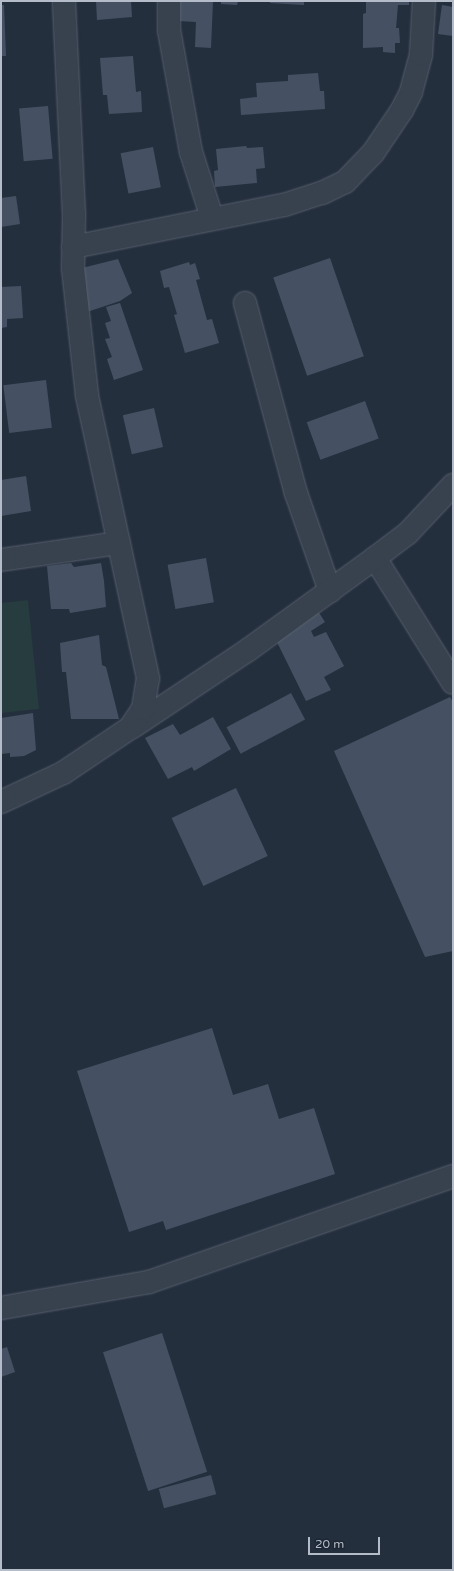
<!DOCTYPE html>
<style>
body{margin:0}
#map{position:relative;width:454px;height:1571px;overflow:hidden;background:#242f3e;font-family:"Varela Round",sans-serif}
div>[style]{position:absolute}
.green>*{inset:0;background:#263c3f}
.building>*{inset:0;background:#455162;transform-origin:0 0}
.roads{filter:drop-shadow(0 0 1px #565f6c) drop-shadow(0 0 1px #565f6c)}
.minor>*{height:22px;margin:-11px;padding:0 11px;transform-origin:11px;border-radius:11px;background:#38414e}
span{translate:-50% -50%;white-space:nowrap;text-align:center;line-height:1.15;-webkit-text-stroke:4px #1d2633;paint-order:stroke}
.frame{position:absolute;inset:0;border:2px solid #b4bcc9;pointer-events:none}
.scale{position:absolute;left:308px;top:1537px;width:72px;height:18px;box-sizing:border-box;border:2px solid #b4bcc9;border-top:0;padding-left:5px;font-size:12px;line-height:14px;white-space:nowrap;color:#b4bcc9;-webkit-text-stroke:3px #1d2633;paint-order:stroke}
</style>
<div id="map">
<div class="green">
<div style="clip-path:polygon(28px 600px,39px 709px,1px 713px,1px 603px)"></div>
</div>
<div class="building">
<div style="clip-path:polygon(96px 1px,131px 1px,132px 17px,97px 20px)"></div>
<div style="clip-path:polygon(180px 1px,213px 1px,211px 48px,195px 47px,196px 22px,179px 21px)"></div>
<div style="clip-path:polygon(221px 1px,238px 1px,237px 5px,221px 4px)"></div>
<div style="clip-path:polygon(270px 1px,304px 1px,304px 5px,270px 3px)"></div>
<div style="clip-path:polygon(366px 1px,409px 1px,409px 5px,398px 5px,396px 28px,399px 28px,400px 43px,395px 43px,395px 53px,383px 52px,383px 47px,363px 48px,363px 14px,366px 13px)"></div>
<div style="clip-path:polygon(1px 5px,4px 5px,6px 56px,1px 56px)"></div>
<div style="clip-path:polygon(442px 5px,453px 7px,453px 36px,438px 34px)"></div>
<div style="clip-path:polygon(133px 56px,136px 92px,141px 91px,142px 112px,109px 114px,107px 95px,103px 95px,100px 58px)"></div>
<div style="clip-path:polygon(318px 73px,320px 91px,324px 91px,325px 109px,241px 115px,240px 99px,257px 97px,256px 83px,288px 81px,288px 75px)"></div>
<div style="left:48px;top:106px;width:53px;height:29px;rotate:85deg"></div>
<div style="clip-path:polygon(246px 146px,247px 148px,263px 147px,265px 168px,256px 169px,257px 183px,215px 187px,214px 171px,218px 170px,216px 149px)"></div>
<div style="left:153px;top:147px;width:41px;height:33px;rotate:79deg"></div>
<div style="clip-path:polygon(16px 196px,20px 224px,1px 227px,1px 198px)"></div>
<div style="left:330px;top:258px;width:104px;height:60px;rotate:71deg"></div>
<div style="clip-path:polygon(118px 259px,132px 293px,120px 301px,87px 312px,82px 268px)"></div>
<div style="clip-path:polygon(189px 262px,190px 265px,195px 263px,200px 279px,196px 280px,207px 320px,212px 319px,219px 343px,185px 353px,174px 315px,177px 314px,169px 287px,164px 288px,160px 271px)"></div>
<div style="clip-path:polygon(21px 286px,23px 318px,7px 319px,7px 327px,1px 328px,1px 287px)"></div>
<div style="clip-path:polygon(120px 303px,143px 370px,114px 380px,107px 359px,112px 357px,105px 339px,110px 338px,105px 323px,111px 321px,106px 307px)"></div>
<div style="left:46px;top:380px;width:48px;height:43px;rotate:83deg"></div>
<div style="left:365px;top:401px;width:40px;height:62px;rotate:70deg"></div>
<div style="left:154px;top:408px;width:40px;height:32px;rotate:77deg"></div>
<div style="clip-path:polygon(26px 476px,31px 511px,1px 516px,1px 480px)"></div>
<div style="left:206px;top:558px;width:45px;height:39px;rotate:80deg"></div>
<div style="clip-path:polygon(71px 563px,74px 567px,101px 563px,104px 581px,106px 607px,70px 613px,69px 609px,51px 609px,47px 566px)"></div>
<div style="clip-path:polygon(316px 608px,325px 622px,311px 631px,314px 637px,326px 632px,344px 666px,324px 677px,331px 690px,306px 701px,276px 640px)"></div>
<div style="clip-path:polygon(99px 635px,102px 665px,106px 667px,119px 719px,71px 719px,66px 672px,62px 672px,60px 643px)"></div>
<div style="left:291px;top:693px;width:30px;height:73px;rotate:62deg"></div>
<div style="clip-path:polygon(450px 697px,453px 702px,453px 951px,425px 957px,334px 751px)"></div>
<div style="clip-path:polygon(33px 713px,36px 750px,24px 756px,10px 757px,10px 753px,1px 754px,1px 718px)"></div>
<div style="clip-path:polygon(213px 717px,231px 749px,194px 771px,192px 767px,168px 779px,145px 738px,173px 724px,180px 735px)"></div>
<div style="left:236px;top:788px;width:75px;height:71px;rotate:65deg"></div>
<div style="clip-path:polygon(212px 1028px,233px 1095px,268px 1084px,279px 1119px,314px 1108px,335px 1174px,166px 1230px,163px 1221px,129px 1232px,77px 1071px)"></div>
<div style="left:162px;top:1333px;width:146px;height:62px;rotate:72deg"></div>
<div style="clip-path:polygon(7px 1347px,15px 1372px,1px 1377px,1px 1349px)"></div>
<div style="left:211px;top:1475px;width:20px;height:54px;rotate:75deg"></div>
</div>
<div class="roads">
<div class="minor">
<div style="left:169px;top:1px;width:29px;rotate:90deg"></div>
<div style="left:169px;top:30px;width:124px;rotate:79.8deg"></div>
<div style="left:191px;top:152px;width:69px;rotate:72.3deg"></div>
<div style="left:73px;top:247px;width:215px;rotate:-11.3deg"></div>
<div style="left:284px;top:205px;width:40px;rotate:-18deg"></div>
<div style="left:322px;top:193px;width:25px;rotate:-26deg"></div>
<div style="left:345px;top:182px;width:40px;rotate:-46deg"></div>
<div style="left:373px;top:153px;width:52px;rotate:-56deg"></div>
<div style="left:402px;top:110px;width:20px;rotate:-63deg"></div>
<div style="left:411px;top:92px;width:39px;rotate:-75deg"></div>
<div style="left:421px;top:54px;width:53px;rotate:-86.8deg"></div>
<div style="left:245px;top:303px;width:197px;rotate:75deg"></div>
<div style="left:296px;top:493px;width:104px;rotate:70.9deg"></div>
<div style="left:375px;top:558px;width:147px;rotate:58deg"></div>
<div style="left:1px;top:560px;width:119px;rotate:-8.2deg"></div>
<div style="left:134px;top:726px;width:137px;rotate:-33.7deg"></div>
<div style="left:248px;top:650px;width:157px;rotate:-35.9deg"></div>
<div style="left:375px;top:558px;width:41px;rotate:-37.1deg"></div>
<div style="left:408px;top:533px;width:66px;rotate:-46.8deg"></div>
<div style="left:1px;top:802px;width:68px;rotate:-25.1deg"></div>
<div style="left:63px;top:773px;width:81px;rotate:-33.9deg"></div>
<div style="left:130px;top:728px;width:23px;rotate:-56deg"></div>
<div style="left:143px;top:709px;width:31px;rotate:-81deg"></div>
<div style="left:148px;top:678px;width:289px;rotate:-102.2deg"></div>
<div style="left:87px;top:395px;width:128px;rotate:-96.3deg"></div>
<div style="left:73px;top:268px;width:53px;rotate:-88.9deg"></div>
<div style="left:74px;top:215px;width:214px;rotate:-92.7deg"></div>
<div style="left:1px;top:1308px;width:150px;rotate:-10deg"></div>
<div style="left:149px;top:1282px;width:322px;rotate:-19.2deg"></div>
</div>
</div>
<div class="frame"></div>
<div class="scale">20 m</div>
</div>
